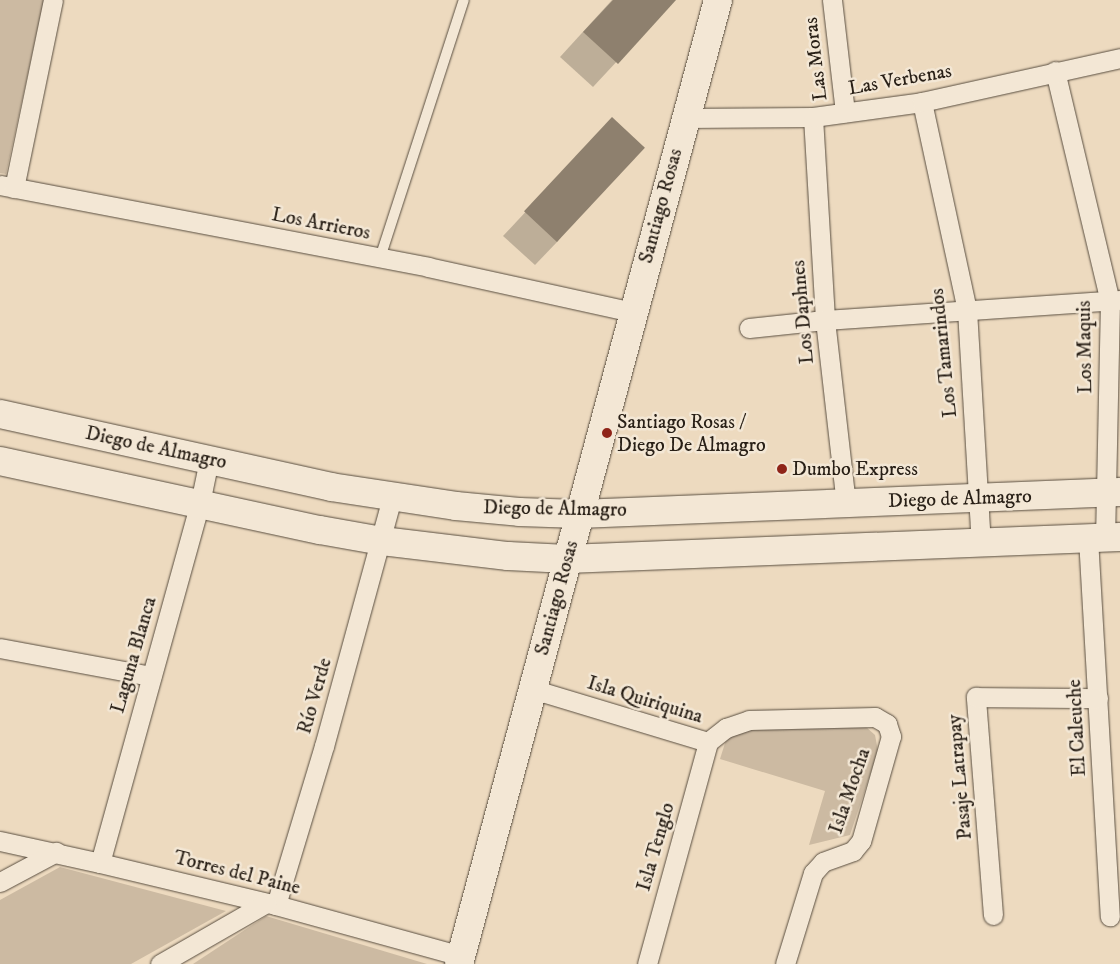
<!DOCTYPE html>
<meta charset="utf-8">
<style>
body{margin:0}
#map{position:relative;width:1120px;height:964px;overflow:hidden;background:#eddabf;font-family:"IM FELL DW Pica",serif}
div>[style]{position:absolute}
.green>*{inset:0;background:#ccbaa2}
.shadow>*{inset:0;background:#0003}
.building>*{inset:0;background:#8e806e;transform-origin:0 0}
.roads{filter:drop-shadow(0 0 1px #594e40) drop-shadow(0 0 1px #594e40)}
.lane>*{height:10px;margin:-5px;padding:0 5px;transform-origin:5px;border-radius:5px;background:#f3e7d5}
.street>*{height:19px;margin:-9.5px;padding:0 9.5px;transform-origin:9.5px;border-radius:9.5px;background:#f3e7d5}
.secondary>*{height:28px;margin:-14px;padding:0 14px;transform-origin:14px;border-radius:14px;background:#f3e7d5}
.dots>*{width:14px;height:14px;translate:-50% -50%;box-sizing:border-box;border:2px solid #f3e7d5;border-radius:50%}
span{translate:-50% -50%;white-space:nowrap;text-align:center;line-height:1.15;-webkit-text-stroke:5px #f3e7d5;paint-order:stroke}
.street-label{font-size:20px;color:#281f16}
.poi-label{font-size:20px;color:#281f16}
.left{translate:0 -50%;text-align:left}
</style>
<div id="map">
<div class="green">
<div style="clip-path:polygon(0 0,44px 0,6px 174px,0 173px)"></div>
<div style="clip-path:polygon(866px 727px,875px 735px,878px 751px,850px 835px,809px 845px,825px 791px,720px 759px,726px 740px,746px 729px)"></div>
<div style="clip-path:polygon(60px 867px,226px 911px,131px 964px,0 964px,0 900px)"></div>
<div style="clip-path:polygon(266px 916px,427px 964px,193px 964px)"></div>
</div>
<div class="shadow">
<div style="clip-path:polygon(612px 0,674px 0,593px 87px,560px 57px)"></div>
<div style="clip-path:polygon(612px 119px,558px 241px,535px 265px,503px 236px)"></div>
</div>
<div class="building">
<div style="clip-path:polygon(613px 0,676px 0,618px 64px,583px 32px)"></div>
<div style="left:612px;top:117px;width:45px;height:129px;rotate:43deg"></div>
</div>
<div class="roads">
<div class="lane">
<div style="left:380px;top:258px;width:271px;rotate:-72deg"></div>
</div>
<div class="street">
<div style="left:832px;top:0;width:113px;rotate:83.4deg"></div>
<div style="left:1055px;top:71px;width:236px;rotate:76.6deg"></div>
<div style="left:1110px;top:301px;width:236px;rotate:91.2deg"></div>
<div style="left:922px;top:102px;width:213px;rotate:77.8deg"></div>
<div style="left:967px;top:310px;width:233px;rotate:86.6deg"></div>
<div style="left:813px;top:117px;width:203px;rotate:86.6deg"></div>
<div style="left:825px;top:320px;width:184px;rotate:83.5deg"></div>
<div style="left:685px;top:118px;width:128px;rotate:-0.4deg"></div>
<div style="left:813px;top:117px;width:110px;rotate:-7.8deg"></div>
<div style="left:922px;top:102px;width:203px;rotate:-12.5deg"></div>
<div style="left:0;top:185px;width:436px;rotate:10.8deg"></div>
<div style="left:428px;top:267px;width:210px;rotate:12.4deg"></div>
<div style="left:14px;top:188px;width:192px;rotate:-78.3deg"></div>
<div style="left:749px;top:328px;width:76px;rotate:-6deg"></div>
<div style="left:825px;top:320px;width:296px;rotate:-3.9deg"></div>
<div style="left:1088px;top:538px;width:379px;rotate:86.7deg"></div>
<div style="left:0;top:648px;width:154px;rotate:10.5deg"></div>
<div style="left:532px;top:689px;width:184px;rotate:16.8deg"></div>
<div style="left:0;top:841px;width:102px;rotate:12.4deg"></div>
<div style="left:100px;top:863px;width:181px;rotate:13.4deg"></div>
<div style="left:276px;top:905px;width:192px;rotate:15.4deg"></div>
<div style="left:100px;top:863px;width:374px;rotate:-74.5deg"></div>
<div style="left:200px;top:503px;width:44px;rotate:-78.2deg"></div>
<div style="left:0;top:882px;width:64px;rotate:-28.2deg"></div>
<div style="left:276px;top:905px;width:166px;rotate:-73.2deg"></div>
<div style="left:324px;top:746px;width:257px;rotate:-74.7deg"></div>
<div style="left:993px;top:915px;width:219px;rotate:-94.5deg"></div>
<div style="left:976px;top:697px;width:122px;rotate:0.5deg"></div>
<div style="left:160px;top:964px;width:122px;rotate:-29.9deg"></div>
<div style="left:647px;top:964px;width:230px;rotate:-74.6deg"></div>
<div style="left:708px;top:742px;width:23px;rotate:-38deg"></div>
<div style="left:726px;top:728px;width:24px;rotate:-19deg"></div>
<div style="left:749px;top:720px;width:126px;rotate:-1.4deg"></div>
<div style="left:875px;top:717px;width:14px;rotate:30deg"></div>
<div style="left:887px;top:724px;width:13px;rotate:72deg"></div>
<div style="left:891px;top:736px;width:109px;rotate:105.9deg"></div>
<div style="left:861px;top:841px;width:13px;rotate:129deg"></div>
<div style="left:853px;top:851px;width:32px;rotate:160deg"></div>
<div style="left:823px;top:862px;width:15px;rotate:132deg"></div>
<div style="left:813px;top:873px;width:95px;rotate:107.1deg"></div>
</div>
<div class="secondary">
<div style="left:0;top:414px;width:339px;rotate:12.4deg"></div>
<div style="left:331px;top:487px;width:126px;rotate:8.6deg"></div>
<div style="left:456px;top:506px;width:63px;rotate:5.4deg"></div>
<div style="left:519px;top:512px;width:60px;rotate:1.9deg"></div>
<div style="left:579px;top:514px;width:541px;rotate:-2.33deg"></div>
<div style="left:0;top:461px;width:327px;rotate:12.2deg"></div>
<div style="left:320px;top:530px;width:63px;rotate:10.1deg"></div>
<div style="left:382px;top:541px;width:127px;rotate:6.8deg"></div>
<div style="left:508px;top:556px;width:59px;rotate:2.9deg"></div>
<div style="left:567px;top:559px;width:553px;rotate:-2.28deg"></div>
<div style="left:459px;top:964px;width:998px;rotate:-74.96deg"></div>
</div>
</div>
<div class="dots">
<div style="left:607px;top:433px;background:#8f2418"></div>
<div style="left:782px;top:469px;background:#8f2418"></div>
</div>
<div class="street-label">
<span style="left:816px;top:59px;rotate:-97deg">Las Moras</span>
<span style="left:900px;top:80px;rotate:-10deg">Las Verbenas</span>
<span style="left:661px;top:206px;rotate:-75deg">Santiago Rosas</span>
<span style="left:321px;top:224px;rotate:11deg">Los Arrieros</span>
<span style="left:803px;top:312px;rotate:-95deg">Los Daphnes</span>
<span style="left:1085px;top:347px;rotate:-91deg">Los Maquis</span>
<span style="left:944px;top:353px;rotate:-96deg">Los Tamarindos</span>
<span style="left:156px;top:448px;rotate:12deg">Diego de Almagro</span>
<span style="left:960px;top:499px;rotate:-2deg">Diego de Almagro</span>
<span style="left:555px;top:509px;rotate:1deg">Diego de Almagro</span>
<span style="left:557px;top:598px;rotate:-75deg">Santiago Rosas</span>
<span style="left:134px;top:655px;rotate:-74deg">Laguna Blanca</span>
<span style="left:315px;top:696px;rotate:-74deg">Río Verde</span>
<span style="left:645px;top:700px;rotate:17deg">Isla Quiriquina</span>
<span style="left:1077px;top:728px;rotate:-93deg">El Caleuche</span>
<span style="left:960px;top:777px;rotate:-95deg">Pasaje Latrapay</span>
<span style="left:850px;top:791px;rotate:-71deg">Isla Mocha</span>
<span style="left:656px;top:847px;rotate:-74deg">Isla Tenglo</span>
<span style="left:237px;top:873px;rotate:14deg">Torres del Paine</span>
</div>
<div class="poi-label">
<span class="left" style="left:617px;top:434px">Santiago Rosas /<br>Diego De Almagro</span>
<span class="left" style="left:792px;top:469px">Dumbo Express</span>
</div>
</div>
